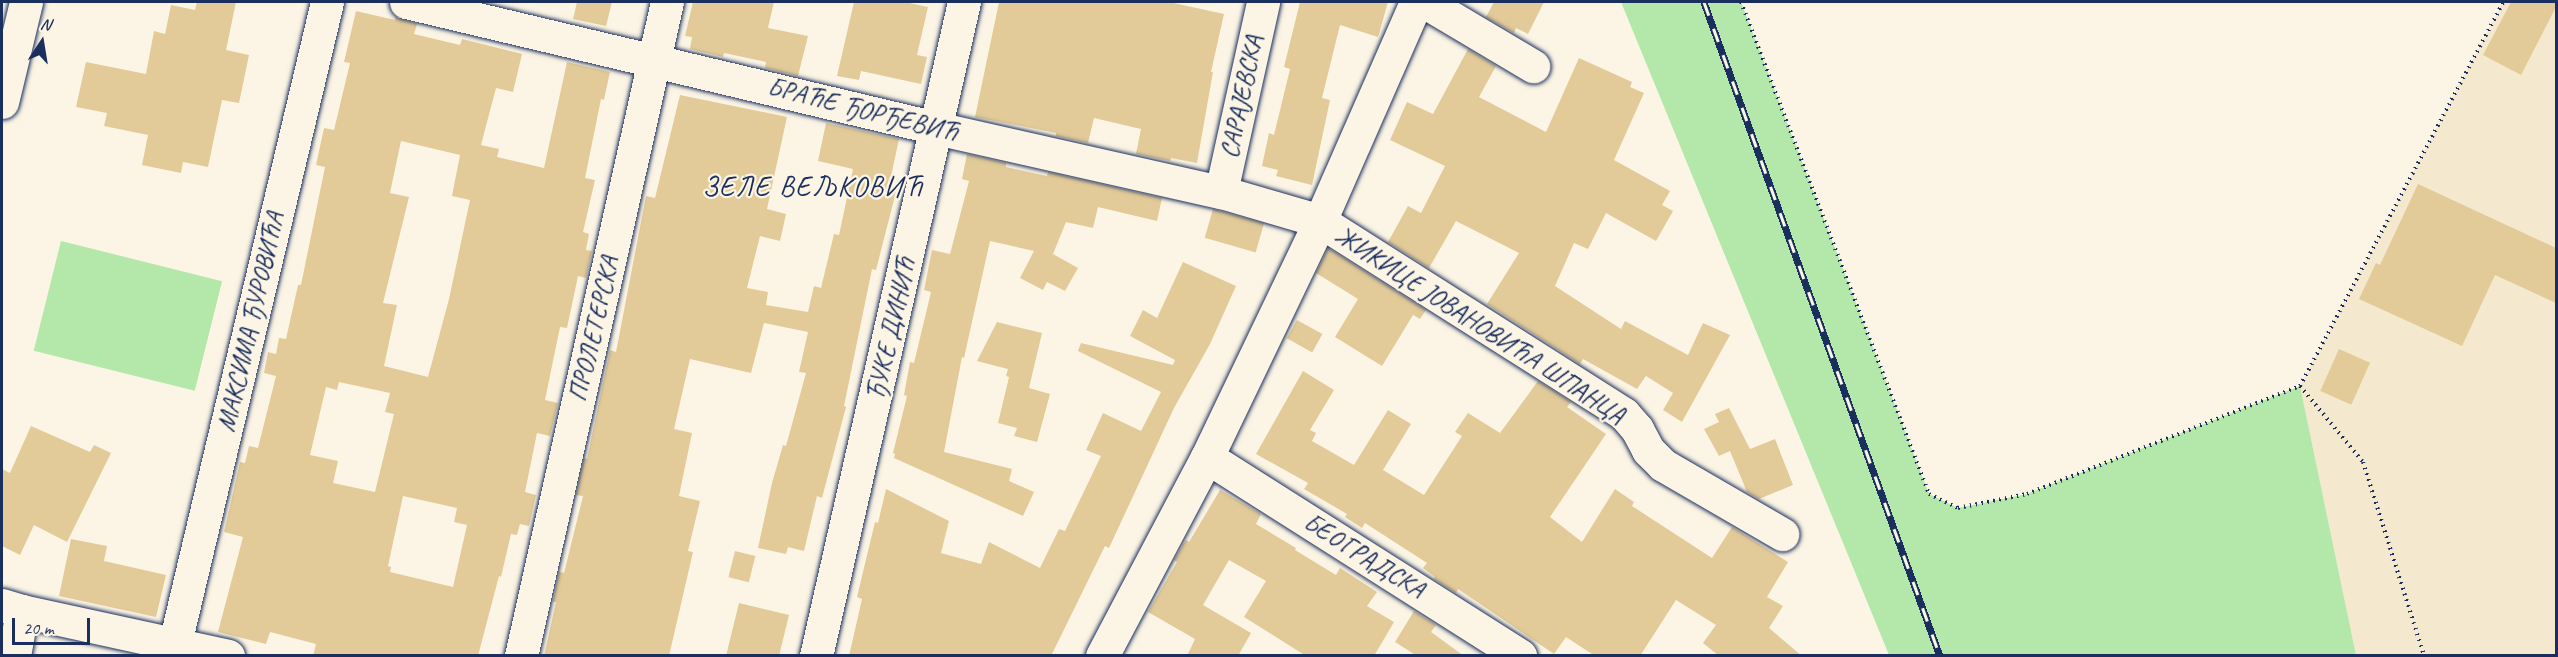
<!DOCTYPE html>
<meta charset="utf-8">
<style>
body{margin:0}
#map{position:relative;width:2558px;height:657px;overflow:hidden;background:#fcf5e5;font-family:Caveat,sans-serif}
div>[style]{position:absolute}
.built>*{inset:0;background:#f4e8ce}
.green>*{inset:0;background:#b3e8aa;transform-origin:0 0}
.building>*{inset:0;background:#e3cb99;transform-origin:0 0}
.path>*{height:4px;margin-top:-2px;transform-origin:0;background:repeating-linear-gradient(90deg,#1b2f5e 0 1.5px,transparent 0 6px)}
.roads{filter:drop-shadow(0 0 2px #1b2f5e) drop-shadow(0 0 2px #1b2f5e)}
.minor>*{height:33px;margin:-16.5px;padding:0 16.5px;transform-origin:16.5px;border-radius:16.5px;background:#fcf5e5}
.rail>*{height:7px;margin-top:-3.5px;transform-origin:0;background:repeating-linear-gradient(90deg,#fcf5e5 0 14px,#1b2f5e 0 28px);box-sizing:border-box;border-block:2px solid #1b2f5e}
span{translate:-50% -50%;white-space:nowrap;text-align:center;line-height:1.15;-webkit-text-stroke:4.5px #fcf5e5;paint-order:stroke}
.street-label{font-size:26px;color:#1b2f5e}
.quarter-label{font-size:28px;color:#1b2f5e;letter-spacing:1.5px}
.frame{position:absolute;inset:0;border:3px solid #1b2f5e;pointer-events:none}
.north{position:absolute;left:12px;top:12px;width:60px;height:60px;-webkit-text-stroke:4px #fcf5e5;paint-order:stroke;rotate:12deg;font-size:16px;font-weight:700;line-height:24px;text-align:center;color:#1b2f5e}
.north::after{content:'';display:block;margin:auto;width:21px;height:27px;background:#1b2f5e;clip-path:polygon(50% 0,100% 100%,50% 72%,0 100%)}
.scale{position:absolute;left:12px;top:618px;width:78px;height:27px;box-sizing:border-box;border:3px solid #1b2f5e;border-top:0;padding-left:8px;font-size:18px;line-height:21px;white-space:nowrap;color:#1b2f5e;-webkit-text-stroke:4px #fcf5e5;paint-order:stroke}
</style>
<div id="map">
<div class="built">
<div style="clip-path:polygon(2503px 2px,2556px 2px,2556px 655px,2356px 655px,2300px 386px)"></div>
</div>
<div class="green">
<div style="clip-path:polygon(1621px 2px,1741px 2px,1929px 494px,1958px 508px,2027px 494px,2300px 386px,2356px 655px,1889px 655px)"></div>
<div style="left:61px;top:241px;width:166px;height:113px;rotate:14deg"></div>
</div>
<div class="building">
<div style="clip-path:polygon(197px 2px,236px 2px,226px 50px,249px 55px,239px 103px,222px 100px,208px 167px,183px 162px,181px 173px,142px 165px,148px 135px,104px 126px,107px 113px,76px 107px,86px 62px,146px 74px,154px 31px,165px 34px,171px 5px,195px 10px)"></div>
<div style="clip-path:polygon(577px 2px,612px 2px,606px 26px,573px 19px)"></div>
<div style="clip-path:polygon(693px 2px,774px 2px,768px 28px,808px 36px,798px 76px,765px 68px,766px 62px,724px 53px,723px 57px,690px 49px,692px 37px,685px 36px)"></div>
<div style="clip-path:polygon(854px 2px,905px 2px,928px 7px,917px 55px,927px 57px,921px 84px,861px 71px,859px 80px,837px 76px)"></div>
<div style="clip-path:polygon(999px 2px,1169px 2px,1224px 14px,1211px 72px,1213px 72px,1197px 163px,1171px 158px,1170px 161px,1136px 154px,1141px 129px,1094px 118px,1088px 143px,1056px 136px,1056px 133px,975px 117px)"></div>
<div style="clip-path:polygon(1300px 2px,1388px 2px,1378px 37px,1340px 25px,1322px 98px,1330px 100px,1312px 185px,1276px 176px,1278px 170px,1262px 166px,1269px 133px,1274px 135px,1290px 69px,1284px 67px)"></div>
<div style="clip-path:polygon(1494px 2px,1544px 2px,1528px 34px,1516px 28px,1514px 33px,1486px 17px)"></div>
<div style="clip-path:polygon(2511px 2px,2556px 2px,2556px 7px,2521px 75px,2483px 55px)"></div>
<div style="clip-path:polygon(evenodd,356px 11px,395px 20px,395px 17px,417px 24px,414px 34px,460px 45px,462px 39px,522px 54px,513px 92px,496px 88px,481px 145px,499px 149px,497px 157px,544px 168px,567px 62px,610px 72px,604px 100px,601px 99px,585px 178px,595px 180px,583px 232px,589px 234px,586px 250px,592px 251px,586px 278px,578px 276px,567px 328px,560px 327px,545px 400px,558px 403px,550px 436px,537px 433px,525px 492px,536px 495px,529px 526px,520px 524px,517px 535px,511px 534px,501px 577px,499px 576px,478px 656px,313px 656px,316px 644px,270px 632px,266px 644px,218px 632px,243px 537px,224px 532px,240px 462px,245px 463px,249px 446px,258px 448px,276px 376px,264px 373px,268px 352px,276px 354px,279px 338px,286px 339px,298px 285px,301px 285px,325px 167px,316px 165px,324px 128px,334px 130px,350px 63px,344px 62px,356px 11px,401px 141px,460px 155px,452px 196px,470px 200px,449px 299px,428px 377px,384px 366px,397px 305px,383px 303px,409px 197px,390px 193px,401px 141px,356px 11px,339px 382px,390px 393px,385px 412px,394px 414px,375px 492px,333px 483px,338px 461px,310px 455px,326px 387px,337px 390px,339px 382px,356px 11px,403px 496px,457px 508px,454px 522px,467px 525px,453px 587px,390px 572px,391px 567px,388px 566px,403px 496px)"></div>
<div style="clip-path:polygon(1468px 49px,1496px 66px,1479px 97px,1546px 132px,1579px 58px,1632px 82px,1630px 87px,1644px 93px,1614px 160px,1670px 191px,1662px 205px,1673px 211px,1656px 241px,1606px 213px,1588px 249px,1574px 243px,1555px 286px,1621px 329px,1625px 321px,1688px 355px,1703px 323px,1730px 335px,1682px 422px,1663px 410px,1673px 393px,1646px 376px,1637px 389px,1583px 359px,1580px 364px,1487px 304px,1519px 253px,1456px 221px,1429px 268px,1388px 242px,1408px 206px,1421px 213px,1445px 166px,1390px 140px,1407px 102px,1433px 114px)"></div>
<div style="clip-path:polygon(680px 95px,787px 117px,767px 209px,786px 214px,780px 241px,760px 236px,747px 288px,768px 292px,766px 305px,808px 312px,814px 286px,821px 288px,834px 234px,839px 235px,853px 169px,818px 161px,826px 123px,899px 139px,889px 186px,897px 188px,876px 270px,872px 269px,844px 406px,846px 407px,822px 498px,817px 496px,804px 551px,788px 547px,786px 554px,758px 548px,772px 483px,783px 445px,786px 446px,806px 373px,799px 372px,808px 332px,764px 323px,751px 373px,690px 359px,674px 429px,692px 433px,679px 496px,700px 501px,688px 551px,693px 552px,669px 656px,544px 656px,556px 602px,553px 602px,559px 572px,564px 573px,583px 496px,576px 495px,584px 458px,587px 459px,610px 350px,616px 352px,646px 196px,655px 198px)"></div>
<div style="clip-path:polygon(967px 154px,1006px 163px,1006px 167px,1047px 176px,1048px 172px,1162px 198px,1157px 221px,1098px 207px,1093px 228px,1066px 222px,1053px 254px,1078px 268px,1065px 291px,1047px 282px,1043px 290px,1020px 278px,1034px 251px,990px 241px,964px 358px,962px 357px,944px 452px,1012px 469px,1009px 481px,1034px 492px,1023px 516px,894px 458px,895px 454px,893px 453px,907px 396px,904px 395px,910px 362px,914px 363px,931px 292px,924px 290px,932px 250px,950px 254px,969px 181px,962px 179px)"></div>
<div style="clip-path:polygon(2418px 184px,2556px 248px,2556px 303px,2495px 275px,2462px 346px,2359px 299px,2376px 263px,2380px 265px)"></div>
<div style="left:1213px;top:209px;width:53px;height:30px;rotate:16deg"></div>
<div style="clip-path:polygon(1328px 248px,1426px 310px,1420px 319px,1413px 315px,1382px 366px,1335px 337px,1358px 299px,1316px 273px)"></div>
<div style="clip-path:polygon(1183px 262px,1236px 286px,1210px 344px,1174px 408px,1109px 548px,1105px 546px,1051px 656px,849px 656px,862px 599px,857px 597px,875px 522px,878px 523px,886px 489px,949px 521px,941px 553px,981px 564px,989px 542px,1040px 568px,1059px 529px,1065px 531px,1101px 456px,1086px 450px,1103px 413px,1141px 431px,1161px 392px,1078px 351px,1081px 343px,1173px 365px,1175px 360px,1130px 336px,1143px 310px,1157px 318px)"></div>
<div style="left:1297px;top:320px;width:29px;height:21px;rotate:29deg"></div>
<div style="clip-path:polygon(997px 322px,1042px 333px,1029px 388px,1050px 394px,1037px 442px,1014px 436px,1017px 428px,998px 423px,1009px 377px,1006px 376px,1008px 369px,977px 361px)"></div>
<div style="left:2339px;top:349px;width:34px;height:46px;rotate:24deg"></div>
<div style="clip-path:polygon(1303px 371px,1334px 390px,1310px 430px,1316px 433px,1312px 441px,1354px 465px,1388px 410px,1411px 424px,1383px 470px,1424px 495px,1462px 436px,1455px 432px,1468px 413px,1500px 433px,1538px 381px,1571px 402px,1567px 407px,1606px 434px,1550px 517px,1582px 542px,1615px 489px,1634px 502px,1632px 506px,1712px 558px,1732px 527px,1788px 562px,1767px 597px,1783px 606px,1769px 628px,1802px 656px,1719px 656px,1703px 643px,1716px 625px,1676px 600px,1640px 656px,1595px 656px,1566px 637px,1554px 654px,1458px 589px,1456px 593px,1434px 579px,1435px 577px,1423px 568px,1427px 563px,1365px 523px,1362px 528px,1345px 517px,1347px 514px,1304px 489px,1308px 483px,1256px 454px)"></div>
<div style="clip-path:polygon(1729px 408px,1750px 449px,1775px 439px,1793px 485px,1759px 499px,1747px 492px,1730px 451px,1719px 456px,1704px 429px,1719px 422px,1715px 414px)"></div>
<div style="clip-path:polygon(31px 426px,90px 452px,94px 445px,111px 453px,67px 542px,34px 525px,20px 555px,2px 546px,2px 469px,10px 473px)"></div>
<div style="clip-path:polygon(1220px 490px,1261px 514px,1256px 524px,1296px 548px,1295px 550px,1336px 575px,1340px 568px,1377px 592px,1367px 606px,1394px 622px,1374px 656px,1306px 656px,1244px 617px,1266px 581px,1229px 560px,1203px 605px,1251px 633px,1238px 656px,1187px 656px,1195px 639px,1148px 612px,1177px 562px,1174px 560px,1186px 540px,1189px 542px)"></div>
<div style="clip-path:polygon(71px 539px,107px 546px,104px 561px,166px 575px,156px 617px,59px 596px)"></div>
<div style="left:735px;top:551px;width:21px;height:27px;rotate:14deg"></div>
<div style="clip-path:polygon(739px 603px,789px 615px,779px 656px,726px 656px)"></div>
<div style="clip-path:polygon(1414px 611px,1436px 625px,1431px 632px,1464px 656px,1417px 656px,1395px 642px)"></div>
</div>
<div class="path">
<div style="left:1741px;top:2px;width:527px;rotate:69.09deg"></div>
<div style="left:1929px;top:494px;width:32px;rotate:26deg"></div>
<div style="left:1958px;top:508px;width:70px;rotate:-11.5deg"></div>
<div style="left:2027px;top:494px;width:294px;rotate:-21.6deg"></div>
<div style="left:2300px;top:386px;width:434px;rotate:-62.1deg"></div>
<div style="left:2300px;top:386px;width:99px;rotate:50.3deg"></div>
<div style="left:2363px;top:462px;width:203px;rotate:72.5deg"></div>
</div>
<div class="roads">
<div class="minor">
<div style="left:406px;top:2px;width:545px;rotate:13.37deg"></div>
<div style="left:936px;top:128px;width:292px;rotate:12.7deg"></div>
<div style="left:1221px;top:192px;width:103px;rotate:16.3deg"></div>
<div style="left:1320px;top:221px;width:360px;rotate:32.4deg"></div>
<div style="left:1624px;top:414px;width:20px;rotate:49deg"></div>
<div style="left:1637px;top:429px;width:24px;rotate:62deg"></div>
<div style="left:1648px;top:450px;width:21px;rotate:45deg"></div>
<div style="left:1663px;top:465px;width:138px;rotate:30.1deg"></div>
<div style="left:1425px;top:2px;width:126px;rotate:30.7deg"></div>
<div style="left:2px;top:102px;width:103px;rotate:-76.5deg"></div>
<div style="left:1221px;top:192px;width:195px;rotate:-77.5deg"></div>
<div style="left:1207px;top:457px;width:371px;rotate:32.4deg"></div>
<div style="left:2px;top:605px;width:21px;rotate:17deg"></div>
<div style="left:22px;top:611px;width:46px;rotate:100.1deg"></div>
<div style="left:22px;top:611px;width:211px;rotate:12.3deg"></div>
<div style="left:175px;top:643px;width:659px;rotate:-76.66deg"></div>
<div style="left:521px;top:656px;width:670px;rotate:-77.42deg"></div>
<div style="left:816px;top:656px;width:671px;rotate:-77.25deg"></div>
<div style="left:1102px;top:656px;width:225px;rotate:-62.2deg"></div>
<div style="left:1207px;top:457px;width:262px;rotate:-64.4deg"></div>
<div style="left:1320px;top:221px;width:239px;rotate:-66.3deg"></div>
</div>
</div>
<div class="rail">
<div style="left:1704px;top:2px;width:695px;rotate:70.16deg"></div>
</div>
<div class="street-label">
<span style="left:1242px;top:97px;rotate:-78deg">САРАЈЕВСКА</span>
<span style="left:863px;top:110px;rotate:14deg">БРАЋЕ ЂОРЂЕВИЋ</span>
<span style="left:251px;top:322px;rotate:-77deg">МАКСИМА ЂУРОВИЋА</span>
<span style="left:1480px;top:325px;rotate:33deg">ЖИКИЦЕ ЈОВАНОВИЋА ШПАНЦА</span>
<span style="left:594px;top:329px;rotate:-77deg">ПРОЛЕТЕРСКА</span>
<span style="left:891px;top:329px;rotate:-77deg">ЂУКЕ ДИНИЋ</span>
<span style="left:1364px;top:556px;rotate:32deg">БЕОГРАДСКА</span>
</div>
<div class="quarter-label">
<span style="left:813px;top:187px">ЗЕЛЕ ВЕЉКОВИЋ</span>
</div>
<div class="frame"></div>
<div class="north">N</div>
<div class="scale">20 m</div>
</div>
